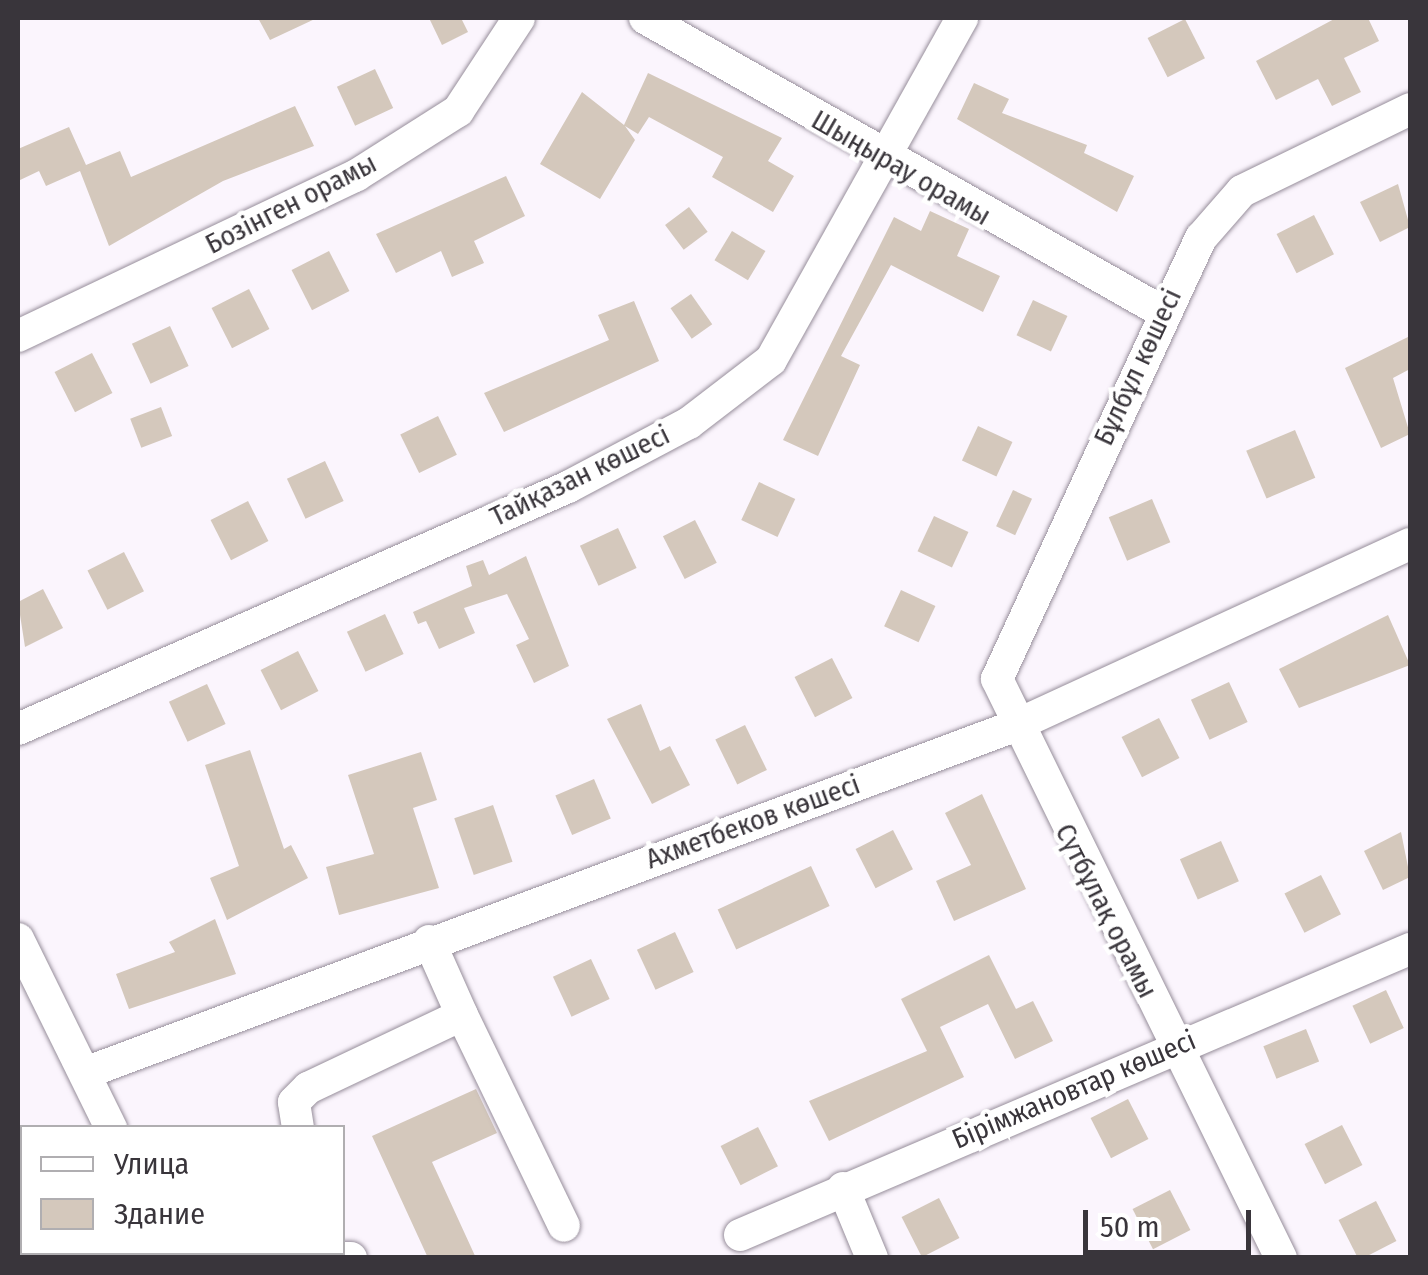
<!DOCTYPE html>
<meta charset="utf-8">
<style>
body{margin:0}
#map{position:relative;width:1428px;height:1275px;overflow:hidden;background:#fbf5fd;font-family:"Fira Sans Condensed",sans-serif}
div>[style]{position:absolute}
.building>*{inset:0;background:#d4c8bc;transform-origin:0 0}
.roads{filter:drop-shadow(0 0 2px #978e9b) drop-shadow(0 0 2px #978e9b)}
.minor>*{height:32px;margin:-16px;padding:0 16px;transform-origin:16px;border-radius:16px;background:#fff}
span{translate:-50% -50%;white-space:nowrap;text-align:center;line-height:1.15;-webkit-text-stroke:9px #fff;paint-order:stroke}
.street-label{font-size:28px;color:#39353b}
.frame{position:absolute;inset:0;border:20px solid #39353b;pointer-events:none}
.legend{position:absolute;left:20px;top:1125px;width:325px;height:130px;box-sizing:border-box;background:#fff;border:2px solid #b0aeb1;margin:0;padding:12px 18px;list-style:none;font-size:30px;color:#39353b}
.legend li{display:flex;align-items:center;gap:20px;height:50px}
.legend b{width:50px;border:2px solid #b0aeb1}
.scale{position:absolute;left:1083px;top:1210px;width:168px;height:45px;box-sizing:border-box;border:5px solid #39353b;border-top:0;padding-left:12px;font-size:30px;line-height:35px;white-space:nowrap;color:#39353b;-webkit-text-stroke:8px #fff;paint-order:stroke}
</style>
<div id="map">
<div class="building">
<div style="clip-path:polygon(258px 18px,317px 18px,270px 40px)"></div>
<div style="clip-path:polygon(429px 18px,461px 18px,468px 32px,442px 45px)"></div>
<div style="clip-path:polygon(1336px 18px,1368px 18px,1379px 41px,1344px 58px,1361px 92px,1332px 106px,1318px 79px,1276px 100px,1256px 61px)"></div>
<div style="left:1185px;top:19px;width:44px;height:42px;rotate:63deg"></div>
<div style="left:375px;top:69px;width:43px;height:42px;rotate:65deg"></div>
<div style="clip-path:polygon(648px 73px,782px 138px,768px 161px,794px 176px,773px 212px,712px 177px,723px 157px,649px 117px,638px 134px,625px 126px,635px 140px,600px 199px,540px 164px,582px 92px,624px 125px)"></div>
<div style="clip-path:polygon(974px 83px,1009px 99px,1002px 113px,1087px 145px,1084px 153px,1134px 176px,1117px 212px,957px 119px)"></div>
<div style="clip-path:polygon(295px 106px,314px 146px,223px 181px,109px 246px,80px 171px,46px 186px,39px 171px,18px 181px,18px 149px,69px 127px,86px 165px,120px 151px,131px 177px)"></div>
<div style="clip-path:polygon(506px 176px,525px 216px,474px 241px,484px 263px,452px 277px,441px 251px,396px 273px,376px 234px)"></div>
<div style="clip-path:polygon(1398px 184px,1410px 227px,1380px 242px,1360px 202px)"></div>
<div style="left:689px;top:207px;width:31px;height:30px;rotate:53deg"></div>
<div style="clip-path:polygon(930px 211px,969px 229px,957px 256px,1000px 276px,983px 312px,891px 265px,841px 356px,860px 365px,818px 456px,783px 440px,894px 217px,921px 231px)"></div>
<div style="left:1314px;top:215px;width:44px;height:42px;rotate:63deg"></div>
<div style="left:732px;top:231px;width:39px;height:34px;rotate:31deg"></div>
<div style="left:329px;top:251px;width:45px;height:42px;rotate:63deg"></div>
<div style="left:249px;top:289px;width:45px;height:42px;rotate:63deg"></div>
<div style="left:691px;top:294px;width:37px;height:25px;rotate:55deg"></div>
<div style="left:1033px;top:300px;width:38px;height:39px;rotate:25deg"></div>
<div style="clip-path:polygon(634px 301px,659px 361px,504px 432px,484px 393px,609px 340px,598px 315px)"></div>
<div style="left:170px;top:326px;width:44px;height:42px;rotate:65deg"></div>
<div style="clip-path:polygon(1410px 336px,1410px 369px,1393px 378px,1410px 434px,1381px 448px,1345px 368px)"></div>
<div style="left:92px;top:353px;width:45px;height:42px;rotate:63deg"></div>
<div style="left:161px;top:407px;width:31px;height:33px;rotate:69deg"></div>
<div style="left:438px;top:416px;width:43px;height:42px;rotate:64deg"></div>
<div style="left:978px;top:426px;width:38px;height:38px;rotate:25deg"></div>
<div style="left:1295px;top:430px;width:52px;height:53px;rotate:67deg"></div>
<div style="left:325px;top:461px;width:44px;height:42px;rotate:65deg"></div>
<div style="left:759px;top:482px;width:40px;height:42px;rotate:25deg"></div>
<div style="left:1013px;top:490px;width:21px;height:40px;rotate:25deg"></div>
<div style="left:1152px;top:499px;width:47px;height:47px;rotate:67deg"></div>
<div style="left:248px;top:501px;width:45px;height:42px;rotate:63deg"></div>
<div style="left:934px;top:516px;width:38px;height:39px;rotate:25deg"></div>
<div style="left:695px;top:520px;width:48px;height:36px;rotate:63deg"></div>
<div style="left:618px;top:528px;width:44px;height:42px;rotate:65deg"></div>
<div style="left:124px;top:552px;width:44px;height:41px;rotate:63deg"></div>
<div style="clip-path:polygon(526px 556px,569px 666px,534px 683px,516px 645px,529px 639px,507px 594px,464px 608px,475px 633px,439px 649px,426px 621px,418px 624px,413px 612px,472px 586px,466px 566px,483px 560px,489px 575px)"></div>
<div style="clip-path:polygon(43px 589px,63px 628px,25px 647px,18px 602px)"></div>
<div style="left:901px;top:590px;width:38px;height:40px;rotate:25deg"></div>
<div style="left:385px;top:614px;width:44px;height:42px;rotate:65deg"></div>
<div style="clip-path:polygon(1388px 615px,1410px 665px,1299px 708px,1279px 669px)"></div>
<div style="left:298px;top:651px;width:45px;height:42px;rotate:63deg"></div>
<div style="left:832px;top:658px;width:45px;height:42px;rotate:63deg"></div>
<div style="left:1229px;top:682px;width:44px;height:42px;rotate:65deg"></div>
<div style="left:207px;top:684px;width:44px;height:42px;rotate:65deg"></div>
<div style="clip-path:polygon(641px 704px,660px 751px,670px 746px,690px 785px,652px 804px,607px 719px)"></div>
<div style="left:1159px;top:718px;width:45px;height:42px;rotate:63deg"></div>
<div style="left:745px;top:725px;width:50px;height:33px;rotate:64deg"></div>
<div style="clip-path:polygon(250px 750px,284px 849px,291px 845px,308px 878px,227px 920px,210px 878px,239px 866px,205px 765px)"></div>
<div style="clip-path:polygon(421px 752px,437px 800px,413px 808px,439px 888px,339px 915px,326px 867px,374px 854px,348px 775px)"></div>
<div style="left:594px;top:779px;width:43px;height:42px;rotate:67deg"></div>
<div style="clip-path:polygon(982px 794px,1026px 889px,954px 921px,936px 881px,971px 865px,945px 813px)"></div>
<div style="left:493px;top:805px;width:60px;height:41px;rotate:71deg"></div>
<div style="left:893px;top:830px;width:44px;height:42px;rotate:63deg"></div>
<div style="clip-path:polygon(1401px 832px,1410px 877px,1383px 890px,1364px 851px)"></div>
<div style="left:1221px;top:841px;width:44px;height:45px;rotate:66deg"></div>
<div style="left:811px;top:866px;width:44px;height:103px;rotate:65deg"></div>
<div style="left:1321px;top:875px;width:44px;height:41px;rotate:63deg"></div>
<div style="clip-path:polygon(215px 919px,236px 974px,129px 1009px,116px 974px,175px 952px,169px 942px)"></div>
<div style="left:675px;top:932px;width:44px;height:42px;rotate:65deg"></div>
<div style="clip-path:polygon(989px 955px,1016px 1009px,1033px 1001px,1053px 1041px,1015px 1059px,988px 1004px,940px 1027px,964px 1077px,829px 1141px,809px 1101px,927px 1051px,901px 999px)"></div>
<div style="left:591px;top:959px;width:44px;height:42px;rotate:65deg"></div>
<div style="left:1386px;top:990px;width:42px;height:37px;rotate:65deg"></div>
<div style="left:1306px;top:1029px;width:35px;height:46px;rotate:68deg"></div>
<div style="clip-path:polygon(476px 1089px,497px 1133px,432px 1162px,476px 1258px,428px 1258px,372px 1136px)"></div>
<div style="left:1128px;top:1099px;width:45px;height:42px;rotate:63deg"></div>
<div style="left:1342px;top:1125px;width:45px;height:42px;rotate:63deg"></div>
<div style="left:758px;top:1127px;width:44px;height:42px;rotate:63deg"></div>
<div style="left:1170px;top:1190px;width:45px;height:42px;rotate:63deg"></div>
<div style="left:939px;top:1198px;width:45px;height:42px;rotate:63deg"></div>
<div style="left:1376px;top:1201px;width:45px;height:42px;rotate:63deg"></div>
</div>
<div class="roads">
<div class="minor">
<div style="left:645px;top:18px;width:593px;rotate:29.59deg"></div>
<div style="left:18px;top:336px;width:375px;rotate:-25.4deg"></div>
<div style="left:357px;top:175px;width:120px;rotate:-32.4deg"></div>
<div style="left:458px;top:111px;width:111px;rotate:-56.7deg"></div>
<div style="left:18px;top:729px;width:601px;rotate:-23.75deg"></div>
<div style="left:568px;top:487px;width:137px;rotate:-27.9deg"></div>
<div style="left:689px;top:423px;width:103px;rotate:-37.5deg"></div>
<div style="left:771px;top:360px;width:392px;rotate:-60.8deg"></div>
<div style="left:18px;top:939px;width:211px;rotate:63.8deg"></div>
<div style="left:462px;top:1015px;width:234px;rotate:64.2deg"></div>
<div style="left:85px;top:1073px;width:989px;rotate:-20.47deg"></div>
<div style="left:1012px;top:727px;width:438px;rotate:-24.7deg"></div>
<div style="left:298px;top:1128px;width:26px;rotate:-99deg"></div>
<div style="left:294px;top:1102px;width:20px;rotate:-45deg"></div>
<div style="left:308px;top:1088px;width:170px;rotate:-25.4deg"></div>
<div style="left:462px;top:1015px;width:81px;rotate:-114deg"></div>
<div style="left:843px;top:1188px;width:76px;rotate:67.5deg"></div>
<div style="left:740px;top:1235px;width:728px;rotate:-23.12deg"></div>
<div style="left:171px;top:1252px;width:7px;rotate:63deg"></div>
<div style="left:338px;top:1258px;width:13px"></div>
<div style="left:1281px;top:1258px;width:645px;rotate:-116.13deg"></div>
<div style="left:997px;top:679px;width:486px;rotate:-65.2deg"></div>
<div style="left:1201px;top:238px;width:62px;rotate:-48.9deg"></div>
<div style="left:1242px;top:191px;width:187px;rotate:-26deg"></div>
</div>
</div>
<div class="street-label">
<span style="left:901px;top:168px;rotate:30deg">Шыңырау орамы</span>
<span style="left:291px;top:204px;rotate:-27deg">Бозінген орамы</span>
<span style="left:1138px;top:367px;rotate:-65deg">Бұлбұл көшесі</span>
<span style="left:580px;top:476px;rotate:-26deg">Тайқазан көшесі</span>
<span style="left:753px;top:822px;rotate:-20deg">Ахметбеков көшесі</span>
<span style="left:1106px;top:911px;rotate:63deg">Cүтбұлақ орамы</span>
<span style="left:1074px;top:1090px;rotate:-23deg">Бірімжановтар көшесі</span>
</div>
<div class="frame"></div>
<ul class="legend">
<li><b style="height:12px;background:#fff"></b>Улица</li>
<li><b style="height:28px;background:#d4c8bc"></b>Здание</li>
</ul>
<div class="scale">50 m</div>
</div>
